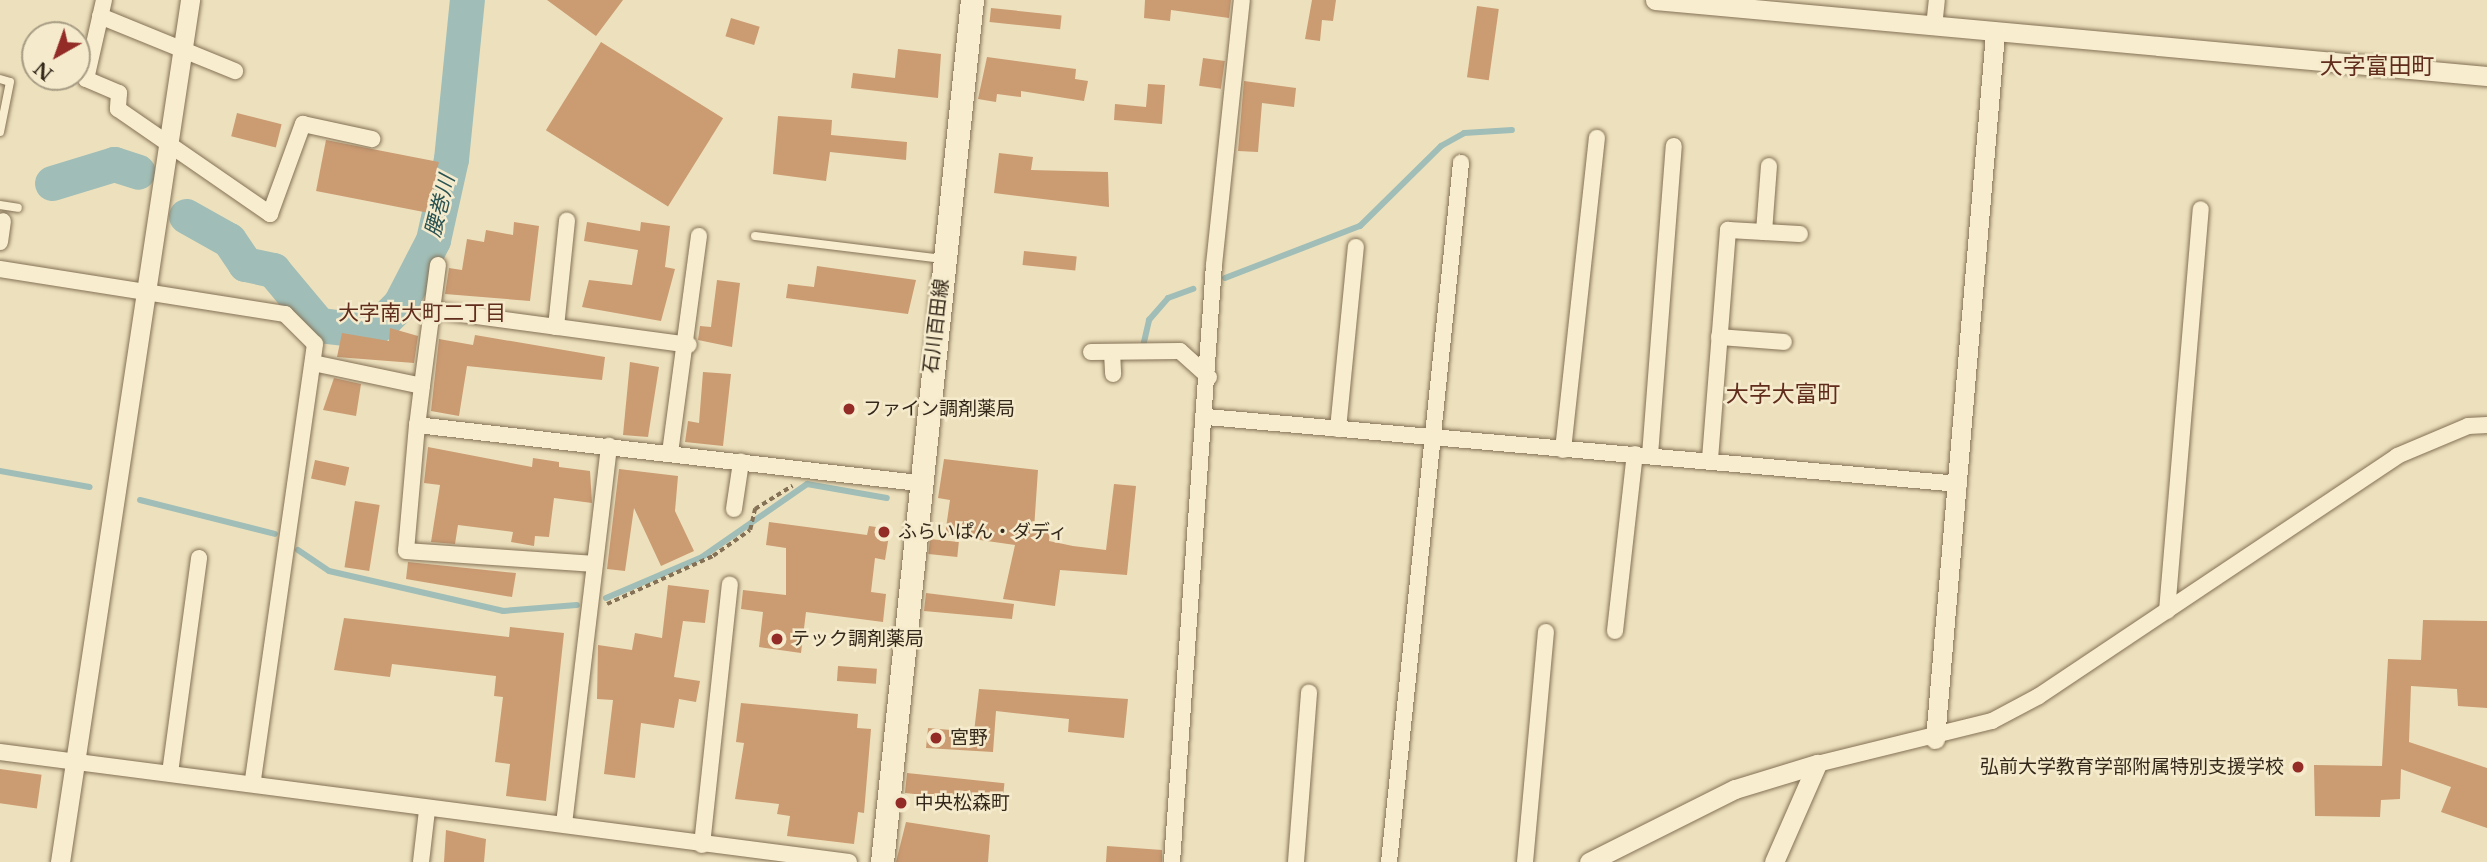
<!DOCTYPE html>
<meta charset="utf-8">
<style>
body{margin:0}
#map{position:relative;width:2487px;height:862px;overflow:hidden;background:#ede1bd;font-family:"Libre Baskerville","Noto Sans JP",serif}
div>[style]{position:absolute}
.stream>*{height:6px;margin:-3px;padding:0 3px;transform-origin:3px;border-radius:3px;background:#a0beb7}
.river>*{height:35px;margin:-17.5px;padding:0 17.5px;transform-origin:17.5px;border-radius:17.5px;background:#a0beb7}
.building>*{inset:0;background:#cb9b72;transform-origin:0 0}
.path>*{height:3.5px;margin-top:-1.75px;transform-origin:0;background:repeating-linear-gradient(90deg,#847156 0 5px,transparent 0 8.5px)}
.roads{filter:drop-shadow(0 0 2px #847156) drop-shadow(0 0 2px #847156)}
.service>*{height:8px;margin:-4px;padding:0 4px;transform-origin:4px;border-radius:4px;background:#f8eecf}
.minor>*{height:16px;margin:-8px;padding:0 8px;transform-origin:8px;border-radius:8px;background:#f8eecf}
.tertiary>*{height:19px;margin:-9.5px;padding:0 9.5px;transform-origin:9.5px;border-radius:9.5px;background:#f8eecf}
.secondary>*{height:23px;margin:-11.5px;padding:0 11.5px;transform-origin:11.5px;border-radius:11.5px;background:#f8eecf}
.dots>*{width:19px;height:19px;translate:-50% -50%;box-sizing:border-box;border:4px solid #f5ebcc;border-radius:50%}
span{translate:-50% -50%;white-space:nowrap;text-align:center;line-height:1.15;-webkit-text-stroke:5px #f5ebcc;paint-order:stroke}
.street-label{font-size:19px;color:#34281b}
.poi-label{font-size:19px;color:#34281b}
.left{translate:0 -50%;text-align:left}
.right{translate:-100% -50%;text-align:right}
.water-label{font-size:21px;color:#2a5353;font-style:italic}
.neighbourhood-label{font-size:21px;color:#602c1b}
.quarter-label{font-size:23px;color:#602c1b}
.north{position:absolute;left:21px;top:21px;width:70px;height:70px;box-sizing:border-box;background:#f5ebcc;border:2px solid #a89d85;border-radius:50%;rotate:220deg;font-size:19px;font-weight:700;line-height:28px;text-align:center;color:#34281b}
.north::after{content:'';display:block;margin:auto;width:24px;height:32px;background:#932b27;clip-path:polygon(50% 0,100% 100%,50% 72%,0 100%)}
</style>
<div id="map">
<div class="stream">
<div style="left:1225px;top:278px;width:145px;rotate:-21.1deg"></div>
<div style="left:1360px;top:226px;width:114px;rotate:-44.6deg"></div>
<div style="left:1441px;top:146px;width:26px;rotate:-29deg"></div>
<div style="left:1464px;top:133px;width:48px;rotate:-3.6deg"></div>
<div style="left:1144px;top:342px;width:23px;rotate:-77deg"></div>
<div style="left:1149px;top:320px;width:29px;rotate:-49deg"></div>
<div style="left:1168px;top:298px;width:27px;rotate:-20deg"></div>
<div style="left:0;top:471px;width:91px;rotate:10.1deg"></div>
<div style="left:140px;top:500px;width:139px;rotate:14.1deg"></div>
<div style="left:298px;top:550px;width:37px;rotate:34deg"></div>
<div style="left:329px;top:571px;width:179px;rotate:12.9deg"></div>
<div style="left:503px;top:611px;width:74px;rotate:-4.6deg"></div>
<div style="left:606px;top:598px;width:104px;rotate:-23.1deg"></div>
<div style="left:702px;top:557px;width:128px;rotate:-34.8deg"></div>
<div style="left:807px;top:484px;width:81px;rotate:9.9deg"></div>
</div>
<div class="river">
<div style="left:52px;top:183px;width:65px;rotate:-17deg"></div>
<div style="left:114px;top:164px;width:25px;rotate:18deg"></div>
<div style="left:186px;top:216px;width:49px;rotate:29.2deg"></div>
<div style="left:229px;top:240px;width:29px;rotate:56deg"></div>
<div style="left:245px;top:264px;width:29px;rotate:12deg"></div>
<div style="left:273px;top:270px;width:72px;rotate:50.1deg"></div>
<div style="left:319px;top:325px;width:51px;rotate:6.7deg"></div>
<div style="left:370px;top:331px;width:18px;rotate:-38deg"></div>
<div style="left:384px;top:320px;width:23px;rotate:-45deg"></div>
<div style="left:400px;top:304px;width:72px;rotate:-62.7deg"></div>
<div style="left:433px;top:240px;width:83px;rotate:-77.5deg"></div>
<div style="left:451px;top:159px;width:160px;rotate:-84.3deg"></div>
</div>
<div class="building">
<div style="clip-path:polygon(547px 0,623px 0,596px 36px)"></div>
<div style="clip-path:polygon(1145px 0,1231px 0,1229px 18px,1171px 10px,1170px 21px,1144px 18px)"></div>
<div style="clip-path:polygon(1312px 0,1336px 0,1333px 21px,1322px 20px,1320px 41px,1305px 39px)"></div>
<div style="left:1477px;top:6px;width:22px;height:72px;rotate:8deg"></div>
<div style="left:991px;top:8px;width:71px;height:14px;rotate:6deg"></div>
<div style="left:731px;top:18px;width:30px;height:19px;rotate:17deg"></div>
<div style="left:601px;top:42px;width:144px;height:104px;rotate:32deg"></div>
<div style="clip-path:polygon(898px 49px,941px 54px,938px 98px,851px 88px,853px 73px,895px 78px)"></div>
<div style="clip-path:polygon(987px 57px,1076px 69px,1075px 79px,1088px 81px,1084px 101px,1021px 91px,1021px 97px,997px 94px,996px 102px,978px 99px)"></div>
<div style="left:1203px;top:58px;width:22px;height:28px;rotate:8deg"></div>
<div style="clip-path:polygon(1244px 81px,1296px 88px,1294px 107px,1262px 103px,1258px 152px,1238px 151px)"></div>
<div style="clip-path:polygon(1148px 84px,1165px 85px,1162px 124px,1114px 120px,1115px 104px,1146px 107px)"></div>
<div style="left:237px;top:113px;width:46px;height:24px;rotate:14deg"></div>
<div style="clip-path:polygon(778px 116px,832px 120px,831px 135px,907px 142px,906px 160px,830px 152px,826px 181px,773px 174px)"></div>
<div style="left:326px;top:140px;width:115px;height:52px;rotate:11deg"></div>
<div style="clip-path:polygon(999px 153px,1033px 157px,1031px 170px,1108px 172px,1109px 207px,994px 193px)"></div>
<div style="clip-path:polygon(514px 222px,539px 226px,530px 301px,445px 294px,449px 268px,462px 270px,467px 239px,484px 242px,486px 230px,513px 235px)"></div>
<div style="clip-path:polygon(587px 222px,640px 231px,641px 222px,670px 226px,665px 267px,675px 269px,661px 321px,582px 307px,589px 280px,632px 285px,638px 250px,584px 241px)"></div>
<div style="left:1024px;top:251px;width:53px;height:14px;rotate:6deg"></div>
<div style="clip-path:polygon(817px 266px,916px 280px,908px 314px,786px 298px,788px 284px,814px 287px)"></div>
<div style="clip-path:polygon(717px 280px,740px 283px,732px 347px,698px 340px,700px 326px,711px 327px)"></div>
<div style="clip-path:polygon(390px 328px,418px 336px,414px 363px,337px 357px,342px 333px,389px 341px)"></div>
<div style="clip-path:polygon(475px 335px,605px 357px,602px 380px,467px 366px,459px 416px,431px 411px,439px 339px,473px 345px)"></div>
<div style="clip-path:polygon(630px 362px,659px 367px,648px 437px,623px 435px)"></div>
<div style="clip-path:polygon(703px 372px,731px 374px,723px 446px,685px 442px,688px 421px,699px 423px)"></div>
<div style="clip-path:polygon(334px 378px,361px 384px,356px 416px,323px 410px)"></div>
<div style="clip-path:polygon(428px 447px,532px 467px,533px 458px,559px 462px,559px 467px,590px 471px,592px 503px,554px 498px,549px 537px,535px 536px,534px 546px,511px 542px,513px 532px,458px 525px,455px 544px,431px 542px,440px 485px,424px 483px)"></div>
<div style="clip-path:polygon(944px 459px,1038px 470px,1034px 529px,1050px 531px,1049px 541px,1073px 546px,1106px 550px,1114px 484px,1136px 486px,1127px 575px,1060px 570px,1055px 606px,1003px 599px,1015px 545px,945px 535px,950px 500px,938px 498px)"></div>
<div style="left:315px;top:460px;width:35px;height:19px;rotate:12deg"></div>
<div style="clip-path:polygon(619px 469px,678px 476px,675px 511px,694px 551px,661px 566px,634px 508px,625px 571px,607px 569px)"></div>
<div style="left:355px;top:501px;width:25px;height:67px;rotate:9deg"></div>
<div style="clip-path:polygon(769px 522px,867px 535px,869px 526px,890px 529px,885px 560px,875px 558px,871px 592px,886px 594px,883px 622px,806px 612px,801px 653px,759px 647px,763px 612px,741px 609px,743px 590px,786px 595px,786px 548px,766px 545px)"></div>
<div style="left:930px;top:539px;width:29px;height:15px;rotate:6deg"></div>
<div style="clip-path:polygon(408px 562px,516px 573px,512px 597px,406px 579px)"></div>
<div style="clip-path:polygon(668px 585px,709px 590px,705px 623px,683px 621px,674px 677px,700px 681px,696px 702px,679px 699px,674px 728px,641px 723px,635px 778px,604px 774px,613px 700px,597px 699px,598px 645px,632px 650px,635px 633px,662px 638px)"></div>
<div style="clip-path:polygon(926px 593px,1014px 604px,1012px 619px,924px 611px)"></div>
<div style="clip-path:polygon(344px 618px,509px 637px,510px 627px,564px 633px,546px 801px,506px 796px,510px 764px,495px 762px,503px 697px,494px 696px,496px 676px,392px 664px,390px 677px,334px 670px)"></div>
<div style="clip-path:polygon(2423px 620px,2487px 621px,2487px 708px,2458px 706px,2457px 689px,2411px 686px,2409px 742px,2487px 768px,2487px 828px,2441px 812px,2451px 787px,2401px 769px,2400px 799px,2381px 800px,2380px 817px,2315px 816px,2314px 765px,2382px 766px,2388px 659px,2421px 660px)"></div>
<div style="left:838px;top:666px;width:39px;height:15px;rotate:4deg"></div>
<div style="clip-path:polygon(979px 689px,1128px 699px,1124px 738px,1068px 732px,1069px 719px,996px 711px,993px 752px,926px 748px,928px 728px,974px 732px)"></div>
<div style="clip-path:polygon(741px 703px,858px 714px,857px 728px,871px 729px,864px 813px,858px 812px,854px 844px,787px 836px,790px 816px,777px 814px,779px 804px,735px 799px,744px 743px,736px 742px)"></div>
<div style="left:0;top:769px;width:42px;height:34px;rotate:8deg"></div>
<div style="left:907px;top:773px;width:98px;height:20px;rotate:6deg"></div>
<div style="clip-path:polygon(906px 822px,990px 835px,988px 862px,896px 862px)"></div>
<div style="clip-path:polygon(446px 830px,486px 839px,484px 862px,444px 862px)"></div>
<div style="clip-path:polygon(1107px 846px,1162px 850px,1162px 862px,1106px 862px)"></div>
</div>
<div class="path">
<div style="left:607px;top:604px;width:116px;rotate:-24.4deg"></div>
<div style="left:713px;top:556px;width:45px;rotate:-35.1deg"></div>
<div style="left:750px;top:530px;width:22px;rotate:-77deg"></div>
<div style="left:755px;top:509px;width:44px;rotate:-31.9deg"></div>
</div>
<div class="roads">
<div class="service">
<div style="left:0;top:79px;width:10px;rotate:17deg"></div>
<div style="left:10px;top:82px;width:51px;rotate:101.3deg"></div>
<div style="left:0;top:205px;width:18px;rotate:9deg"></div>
<div style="left:755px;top:236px;width:189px;rotate:7deg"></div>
</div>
<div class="minor">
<div style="left:104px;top:0;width:81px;rotate:102.8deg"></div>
<div style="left:86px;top:79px;width:36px;rotate:23deg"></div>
<div style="left:119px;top:93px;width:16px;rotate:94deg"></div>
<div style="left:118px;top:109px;width:185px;rotate:34.6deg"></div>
<div style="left:270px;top:214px;width:96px;rotate:-69.9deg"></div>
<div style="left:303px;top:124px;width:71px;rotate:12.3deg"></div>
<div style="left:100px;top:16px;width:146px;rotate:22.2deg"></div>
<div style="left:1934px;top:27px;width:27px;rotate:-84deg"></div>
<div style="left:1764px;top:232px;width:66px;rotate:-85.7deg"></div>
<div style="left:0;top:242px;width:21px;rotate:-82deg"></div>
<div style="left:0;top:269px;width:289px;rotate:9deg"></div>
<div style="left:285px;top:314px;width:42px;rotate:45deg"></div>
<div style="left:315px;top:344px;width:444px;rotate:98.1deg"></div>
<div style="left:431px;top:310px;width:260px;rotate:7.7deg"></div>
<div style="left:556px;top:327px;width:107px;rotate:-84.1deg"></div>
<div style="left:1719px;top:337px;width:65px;rotate:4.4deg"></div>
<div style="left:1091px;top:352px;width:89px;rotate:-0.6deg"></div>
<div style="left:1180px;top:351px;width:39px;rotate:42deg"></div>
<div style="left:1112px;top:352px;width:22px;rotate:87deg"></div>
<div style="left:313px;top:363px;width:111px;rotate:11.9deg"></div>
<div style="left:422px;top:386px;width:39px;rotate:97deg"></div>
<div style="left:417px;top:425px;width:504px;rotate:6.6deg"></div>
<div style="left:422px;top:386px;width:122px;rotate:-82.5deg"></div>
<div style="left:1207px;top:417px;width:755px;rotate:5.09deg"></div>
<div style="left:417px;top:425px;width:126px;rotate:95deg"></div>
<div style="left:406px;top:551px;width:189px;rotate:3.9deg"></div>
<div style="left:1338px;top:429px;width:183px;rotate:-84.4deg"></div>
<div style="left:1563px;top:450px;width:314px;rotate:-83.8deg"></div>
<div style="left:670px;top:453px;width:219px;rotate:-82.4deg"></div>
<div style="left:1650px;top:455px;width:310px;rotate:-85.6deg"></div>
<div style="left:1710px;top:459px;width:230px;rotate:-85.5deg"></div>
<div style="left:1728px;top:230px;width:72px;rotate:3.2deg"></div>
<div style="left:734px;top:509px;width:48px;rotate:-81.5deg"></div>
<div style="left:2167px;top:611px;width:403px;rotate:-85.2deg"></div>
<div style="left:1615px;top:631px;width:178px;rotate:-83.6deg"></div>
<div style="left:0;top:752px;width:856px;rotate:7.38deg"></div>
<div style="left:1817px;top:764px;width:180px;rotate:-13.8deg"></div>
<div style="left:1992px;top:721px;width:53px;rotate:-28deg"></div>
<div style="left:2039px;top:696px;width:431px;rotate:-33.8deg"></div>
<div style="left:2397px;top:456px;width:77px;rotate:-22.9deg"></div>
<div style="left:2468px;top:426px;width:19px;rotate:-3deg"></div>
<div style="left:170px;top:773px;width:217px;rotate:-82.3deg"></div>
<div style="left:564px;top:824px;width:381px;rotate:-83.2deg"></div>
<div style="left:702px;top:845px;width:262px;rotate:-83.9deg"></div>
<div style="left:421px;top:862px;width:52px;rotate:-83.4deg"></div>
<div style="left:1172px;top:862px;width:598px;rotate:-85.98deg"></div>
<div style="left:1214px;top:265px;width:266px;rotate:-84deg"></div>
<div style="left:1296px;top:862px;width:170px;rotate:-85.6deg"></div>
<div style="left:1389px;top:862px;width:703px;rotate:-84.12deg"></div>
<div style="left:1525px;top:862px;width:231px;rotate:-84.8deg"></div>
</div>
<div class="tertiary">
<div style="left:1655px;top:0;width:835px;rotate:5.22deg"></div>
<div style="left:1935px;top:739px;width:709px;rotate:-85.14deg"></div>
<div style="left:60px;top:862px;width:872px;rotate:-81.42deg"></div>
<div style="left:1589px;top:862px;width:163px;rotate:-26.6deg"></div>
<div style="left:1735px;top:789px;width:86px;rotate:-17deg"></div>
<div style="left:1774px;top:862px;width:107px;rotate:-66.3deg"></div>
</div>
<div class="secondary">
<div style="left:882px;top:862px;width:867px;rotate:-84.04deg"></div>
</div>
</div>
<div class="dots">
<div style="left:849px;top:409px;background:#932b27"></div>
<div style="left:884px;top:532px;background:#932b27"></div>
<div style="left:777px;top:639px;background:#932b27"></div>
<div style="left:936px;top:738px;background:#932b27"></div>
<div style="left:2298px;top:767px;background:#932b27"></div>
<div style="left:901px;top:803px;background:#932b27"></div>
</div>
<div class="street-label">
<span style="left:936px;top:326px;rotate:-83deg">石川百田線</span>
</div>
<div class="poi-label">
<span class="left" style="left:863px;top:409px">ファイン調剤薬局</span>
<span class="left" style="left:898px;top:532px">ふらいぱん・ダディ</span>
<span class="left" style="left:791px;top:639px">テック調剤薬局</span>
<span class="left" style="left:950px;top:738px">宮野</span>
<span class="right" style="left:2284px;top:767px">弘前大学教育学部附属特別支援学校</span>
<span class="left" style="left:915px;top:803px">中央松森町</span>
</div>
<div class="water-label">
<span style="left:440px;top:206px;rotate:-76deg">腰巻川</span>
</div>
<div class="neighbourhood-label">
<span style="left:422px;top:313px">大字南大町二丁目</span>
</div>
<div class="quarter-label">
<span style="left:2377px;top:66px">大字富田町</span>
<span style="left:1783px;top:394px">大字大富町</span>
</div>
<div class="north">N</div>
</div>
